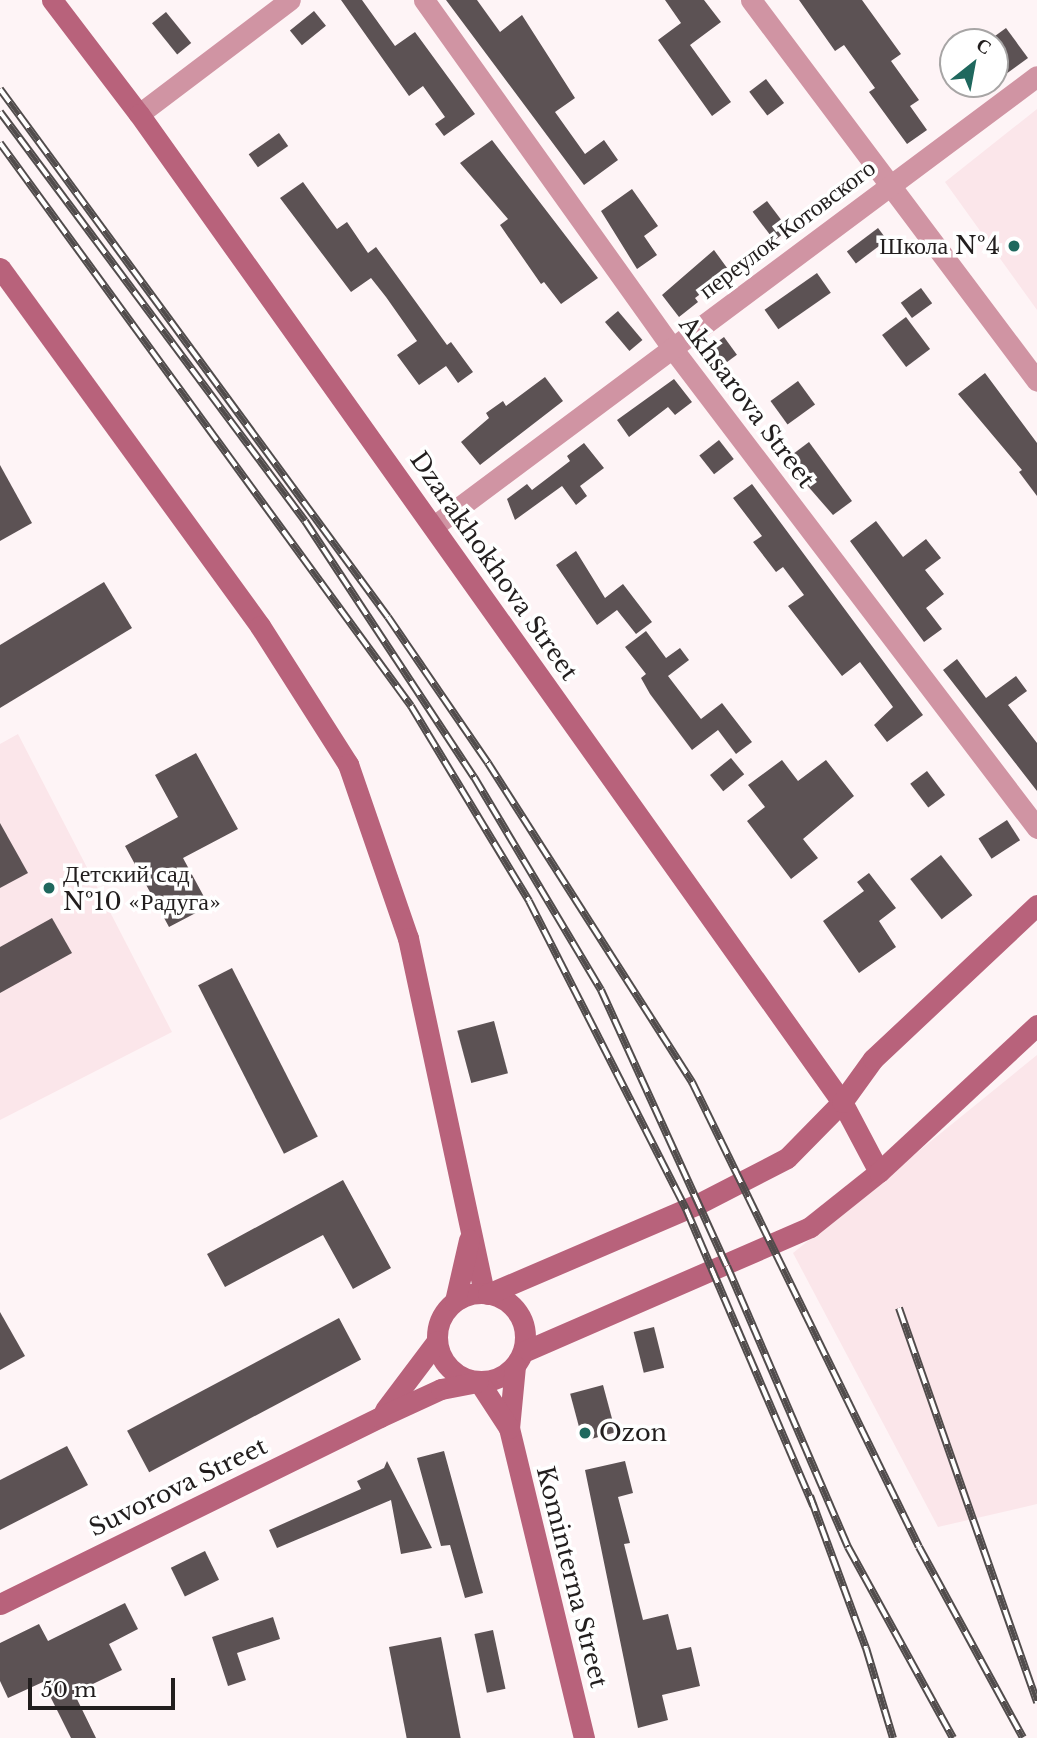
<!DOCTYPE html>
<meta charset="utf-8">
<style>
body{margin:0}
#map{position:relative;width:1037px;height:1738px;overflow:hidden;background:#fef4f6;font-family:"Libre Baskerville",serif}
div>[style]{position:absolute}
.built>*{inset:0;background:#fbe6ea}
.building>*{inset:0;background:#5c5254;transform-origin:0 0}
.street>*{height:21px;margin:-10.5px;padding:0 10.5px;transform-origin:10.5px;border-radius:10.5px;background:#d094a3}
.secondary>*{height:21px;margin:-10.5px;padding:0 10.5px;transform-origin:10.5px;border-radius:10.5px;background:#b8627b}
.secondary>.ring{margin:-10.5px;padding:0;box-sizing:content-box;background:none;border:21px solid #b8627b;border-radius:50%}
.rail>*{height:8px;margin-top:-4px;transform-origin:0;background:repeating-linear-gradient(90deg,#fff 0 16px,#514c4c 0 32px);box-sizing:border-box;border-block:2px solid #514c4c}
.dots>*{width:19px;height:19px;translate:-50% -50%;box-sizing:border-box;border:4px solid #fff;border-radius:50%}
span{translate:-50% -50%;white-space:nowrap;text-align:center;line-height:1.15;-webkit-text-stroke:7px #fff;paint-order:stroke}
.street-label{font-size:24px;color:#221e1e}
.poi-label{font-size:24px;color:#221e1e}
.right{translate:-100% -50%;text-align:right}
.left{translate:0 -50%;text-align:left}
.north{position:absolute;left:939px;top:28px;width:70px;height:70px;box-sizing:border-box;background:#fff;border:2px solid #a7a5a5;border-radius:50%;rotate:31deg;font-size:19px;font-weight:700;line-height:28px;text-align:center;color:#221e1e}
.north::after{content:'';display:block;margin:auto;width:24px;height:32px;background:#1f685e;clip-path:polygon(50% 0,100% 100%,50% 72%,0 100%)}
.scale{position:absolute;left:28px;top:1678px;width:147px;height:32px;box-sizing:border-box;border:4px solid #221e1e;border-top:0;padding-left:9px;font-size:21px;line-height:24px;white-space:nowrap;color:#221e1e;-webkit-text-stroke:5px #fff;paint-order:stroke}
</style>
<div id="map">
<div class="built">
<div style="clip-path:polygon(1037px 109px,1037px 310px,945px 182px)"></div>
<div style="clip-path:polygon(18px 734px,172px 1032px,0 1120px,0 744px)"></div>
<div style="clip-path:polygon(1037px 1055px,1037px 1504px,938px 1527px,793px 1253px)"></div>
</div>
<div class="building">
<div style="clip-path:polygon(341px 0,362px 0,395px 46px,415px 32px,475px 114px,444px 136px,435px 124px,445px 117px,423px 86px,409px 96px)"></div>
<div style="clip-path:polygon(446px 0,477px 0,500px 32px,522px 15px,575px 98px,555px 112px,585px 154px,604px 140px,618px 160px,584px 185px)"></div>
<div style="clip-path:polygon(665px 0,704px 0,721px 22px,690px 45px,731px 102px,712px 116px,658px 40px,681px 23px)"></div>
<div style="clip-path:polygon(799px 0,862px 0,901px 54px,891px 61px,919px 100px,910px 106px,927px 130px,907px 144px,869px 92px,875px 88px,844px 45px,835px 51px)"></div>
<div style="left:314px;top:11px;width:19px;height:31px;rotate:51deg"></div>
<div style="left:166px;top:12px;width:40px;height:18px;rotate:51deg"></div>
<div style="clip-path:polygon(1006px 28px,1028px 58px,995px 82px,995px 36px)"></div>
<div style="left:766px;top:79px;width:30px;height:21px;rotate:53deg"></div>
<div style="left:279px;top:133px;width:16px;height:37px;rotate:55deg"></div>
<div style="clip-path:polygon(492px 140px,598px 278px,561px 304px,544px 282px,541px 284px,500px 225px,508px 219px,460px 163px)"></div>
<div style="clip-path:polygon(303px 182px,337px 229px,347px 222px,368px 253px,376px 247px,447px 345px,451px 342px,473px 372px,458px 383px,446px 366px,419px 385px,397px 355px,417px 341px,386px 297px,371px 278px,351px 292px,280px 198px)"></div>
<div style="clip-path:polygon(632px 189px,658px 226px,644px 236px,657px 255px,637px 269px,601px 211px)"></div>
<div style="left:767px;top:201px;width:36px;height:18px;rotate:53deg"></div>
<div style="left:878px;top:228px;width:15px;height:39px;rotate:53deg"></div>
<div style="clip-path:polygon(714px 250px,730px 272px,695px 298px,698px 302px,679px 317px,662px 295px)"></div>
<div style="left:817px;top:273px;width:24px;height:64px;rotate:55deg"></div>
<div style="left:921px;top:288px;width:19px;height:25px;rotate:54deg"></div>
<div style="left:618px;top:311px;width:38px;height:17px;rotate:50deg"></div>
<div style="left:906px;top:317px;width:40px;height:30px;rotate:53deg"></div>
<div style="left:724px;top:337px;width:22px;height:21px;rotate:54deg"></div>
<div style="clip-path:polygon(985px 373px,1037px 443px,1037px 496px,1019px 472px,1022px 470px,958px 394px)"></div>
<div style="clip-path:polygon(545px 377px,563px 401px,480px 465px,461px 442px,489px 418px,486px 413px,503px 401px,506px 406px)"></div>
<div style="clip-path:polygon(674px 379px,692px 402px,675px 415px,668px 407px,629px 437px,617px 420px)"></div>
<div style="left:798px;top:381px;width:29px;height:34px;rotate:54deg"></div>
<div style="left:719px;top:440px;width:24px;height:25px;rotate:52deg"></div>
<div style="clip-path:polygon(809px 442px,852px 501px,833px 515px,785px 460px)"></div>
<div style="clip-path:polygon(584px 443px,604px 468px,580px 486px,587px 496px,576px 505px,562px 486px,515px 520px,507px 499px,527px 484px,532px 490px,570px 461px,567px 456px)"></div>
<div style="clip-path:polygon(0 465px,32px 523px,0 541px)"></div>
<div style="clip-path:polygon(752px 484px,923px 715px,887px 742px,874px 725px,893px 707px,860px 662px,842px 676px,788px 606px,804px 595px,783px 567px,776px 572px,753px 542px,762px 536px,733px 498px)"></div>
<div style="clip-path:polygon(876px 521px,903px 557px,926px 539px,941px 558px,925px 570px,944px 594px,926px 608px,942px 629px,924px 642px,850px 541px)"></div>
<div style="clip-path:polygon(576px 551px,605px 598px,623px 584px,652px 622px,636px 634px,617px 610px,597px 625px,556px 565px)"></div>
<div style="clip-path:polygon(104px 582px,132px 628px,0 708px,0 645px)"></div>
<div style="clip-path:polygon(646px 631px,666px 658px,680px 648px,689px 660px,668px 676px,701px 719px,722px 703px,752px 742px,736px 754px,718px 730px,692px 750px,650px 694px,641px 678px,646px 674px,625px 647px)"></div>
<div style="clip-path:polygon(957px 659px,986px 698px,1016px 676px,1027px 691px,1008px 705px,1037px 743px,1037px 791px,943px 670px)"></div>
<div style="clip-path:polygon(196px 753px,238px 829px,183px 858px,209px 906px,169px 927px,125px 846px,178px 817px,155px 775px)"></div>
<div style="left:731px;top:758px;width:21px;height:27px;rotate:51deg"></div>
<div style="clip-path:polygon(782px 760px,798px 781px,826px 760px,854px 796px,803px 839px,818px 858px,791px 879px,747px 821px,765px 807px,748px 785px)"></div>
<div style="left:927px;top:771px;width:30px;height:21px;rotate:53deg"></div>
<div style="left:1007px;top:820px;width:24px;height:34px;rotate:57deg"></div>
<div style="clip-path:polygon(0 823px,28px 873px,0 888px)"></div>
<div style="left:941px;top:855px;width:51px;height:39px;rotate:52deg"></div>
<div style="clip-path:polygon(869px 873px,896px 908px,879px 921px,896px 947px,859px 973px,823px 921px,864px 891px,857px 882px)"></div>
<div style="clip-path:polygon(52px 918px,72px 953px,0 993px,0 947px)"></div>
<div style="left:232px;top:968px;width:189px;height:38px;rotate:63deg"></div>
<div style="left:494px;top:1021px;width:54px;height:38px;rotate:75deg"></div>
<div style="clip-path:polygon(343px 1180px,391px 1268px,353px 1289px,323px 1235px,225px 1287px,207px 1254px)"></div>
<div style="clip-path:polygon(0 1312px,25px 1356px,0 1370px)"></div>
<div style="left:339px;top:1318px;width:47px;height:240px;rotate:62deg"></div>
<div style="left:654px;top:1327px;width:42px;height:21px;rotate:76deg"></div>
<div style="left:603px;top:1385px;width:49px;height:34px;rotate:75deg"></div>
<div style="clip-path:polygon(67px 1446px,88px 1485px,0 1530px,0 1480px)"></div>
<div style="clip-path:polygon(444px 1451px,483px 1593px,465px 1598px,450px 1545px,441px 1546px,417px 1458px)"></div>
<div style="clip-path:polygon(387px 1461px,432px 1548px,401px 1554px,391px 1500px,277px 1548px,269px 1530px,361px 1489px,357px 1481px,384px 1468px)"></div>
<div style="clip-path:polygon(625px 1461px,633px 1493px,618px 1497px,630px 1543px,624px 1544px,643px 1620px,668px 1614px,677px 1650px,691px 1647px,700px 1686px,662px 1695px,668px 1720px,638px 1728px,585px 1470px)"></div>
<div style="left:205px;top:1551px;width:32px;height:38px;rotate:64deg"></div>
<div style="clip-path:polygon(125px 1603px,138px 1629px,109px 1644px,122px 1670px,74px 1693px,96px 1738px,71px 1738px,43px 1682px,8px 1698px,0 1681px,0 1643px,39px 1624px,48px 1641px)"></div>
<div style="clip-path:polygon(273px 1617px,280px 1639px,237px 1653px,246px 1680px,228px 1686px,212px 1637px)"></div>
<div style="left:493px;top:1630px;width:60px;height:19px;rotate:78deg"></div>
<div style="left:441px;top:1637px;width:103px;height:53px;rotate:79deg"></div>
</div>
<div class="street">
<div style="left:424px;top:0;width:427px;rotate:54.5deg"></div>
<div style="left:672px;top:348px;width:603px;rotate:52.75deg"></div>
<div style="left:751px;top:0;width:476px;rotate:53.1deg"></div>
<div style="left:139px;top:114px;width:189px;rotate:-37.1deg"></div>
<div style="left:434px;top:526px;width:752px;rotate:-36.73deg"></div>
</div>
<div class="secondary">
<div style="left:52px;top:0;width:143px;rotate:52.7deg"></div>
<div style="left:139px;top:114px;width:1213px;rotate:54.57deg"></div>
<div style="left:842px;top:1102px;width:79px;rotate:62.1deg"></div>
<div style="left:0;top:268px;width:442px;rotate:54deg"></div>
<div style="left:260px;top:626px;width:164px;rotate:57.5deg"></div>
<div style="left:348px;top:764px;width:184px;rotate:71deg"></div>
<div style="left:408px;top:938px;width:363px;rotate:77.9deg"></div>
<div class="ring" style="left:437px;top:1293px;width:67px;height:67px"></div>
<div style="left:488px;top:1294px;width:228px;rotate:-23.2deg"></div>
<div style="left:698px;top:1204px;width:100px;rotate:-27.3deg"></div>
<div style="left:787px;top:1158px;width:78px;rotate:-45.5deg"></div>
<div style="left:842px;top:1102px;width:53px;rotate:-54.2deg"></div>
<div style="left:873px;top:1059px;width:225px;rotate:-43.2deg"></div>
<div style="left:455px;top:1301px;width:63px;rotate:-77.1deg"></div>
<div style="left:523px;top:1352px;width:313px;rotate:-23.5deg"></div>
<div style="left:810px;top:1227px;width:88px;rotate:-38.6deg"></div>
<div style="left:879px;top:1172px;width:216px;rotate:-42.9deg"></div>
<div style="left:515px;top:1366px;width:62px;rotate:95.5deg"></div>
<div style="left:509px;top:1428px;width:319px;rotate:76.4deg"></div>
<div style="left:479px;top:1382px;width:55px;rotate:56.9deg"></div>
<div style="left:385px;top:1410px;width:86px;rotate:-53deg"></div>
<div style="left:0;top:1604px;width:424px;rotate:-26.2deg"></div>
<div style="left:380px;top:1417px;width:67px;rotate:-24.7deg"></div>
<div style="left:441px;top:1389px;width:37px;rotate:-11deg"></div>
</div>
<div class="rail">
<div style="left:0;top:89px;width:655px;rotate:53.69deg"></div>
<div style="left:388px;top:617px;width:177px;rotate:55.6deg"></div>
<div style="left:488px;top:763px;width:379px;rotate:57.4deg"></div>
<div style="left:692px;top:1082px;width:517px;rotate:63.98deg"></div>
<div style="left:919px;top:1547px;width:217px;rotate:61.4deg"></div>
<div style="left:0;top:112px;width:510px;rotate:53.29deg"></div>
<div style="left:305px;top:521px;width:307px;rotate:56.6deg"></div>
<div style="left:474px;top:777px;width:248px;rotate:59.2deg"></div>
<div style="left:601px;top:990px;width:303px;rotate:65.5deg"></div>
<div style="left:727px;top:1266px;width:306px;rotate:66.7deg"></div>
<div style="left:848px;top:1547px;width:218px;rotate:61.2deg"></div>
<div style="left:0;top:143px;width:697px;rotate:53.87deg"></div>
<div style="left:411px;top:706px;width:228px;rotate:58.8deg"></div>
<div style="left:529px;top:901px;width:346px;rotate:63deg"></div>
<div style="left:686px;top:1209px;width:323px;rotate:66.8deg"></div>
<div style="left:899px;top:1308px;width:418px;rotate:70.7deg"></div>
<div style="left:810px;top:1496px;width:162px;rotate:69.8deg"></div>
<div style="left:866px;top:1648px;width:94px;rotate:73.3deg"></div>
</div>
<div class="dots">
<div style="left:1014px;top:246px;background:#1f685e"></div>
<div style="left:49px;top:888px;background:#1f685e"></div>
<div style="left:585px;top:1433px;background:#1f685e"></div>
</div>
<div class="street-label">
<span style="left:787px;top:229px;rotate:-37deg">переулок Котовского</span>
<span style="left:747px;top:402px;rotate:53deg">Akhsarova Street</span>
<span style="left:494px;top:566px;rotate:55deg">Dzarakhokhova Street</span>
<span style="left:178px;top:1487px;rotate:-26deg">Suvorova Street</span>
<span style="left:572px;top:1577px;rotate:76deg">Kominterna Street</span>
</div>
<div class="poi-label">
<span class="right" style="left:1000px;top:246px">Школа №4</span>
<span class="left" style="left:63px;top:888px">Детский сад<br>№10 «Радуга»</span>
<span class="left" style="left:599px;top:1433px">Ozon</span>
</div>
<div class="north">С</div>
<div class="scale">50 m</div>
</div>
